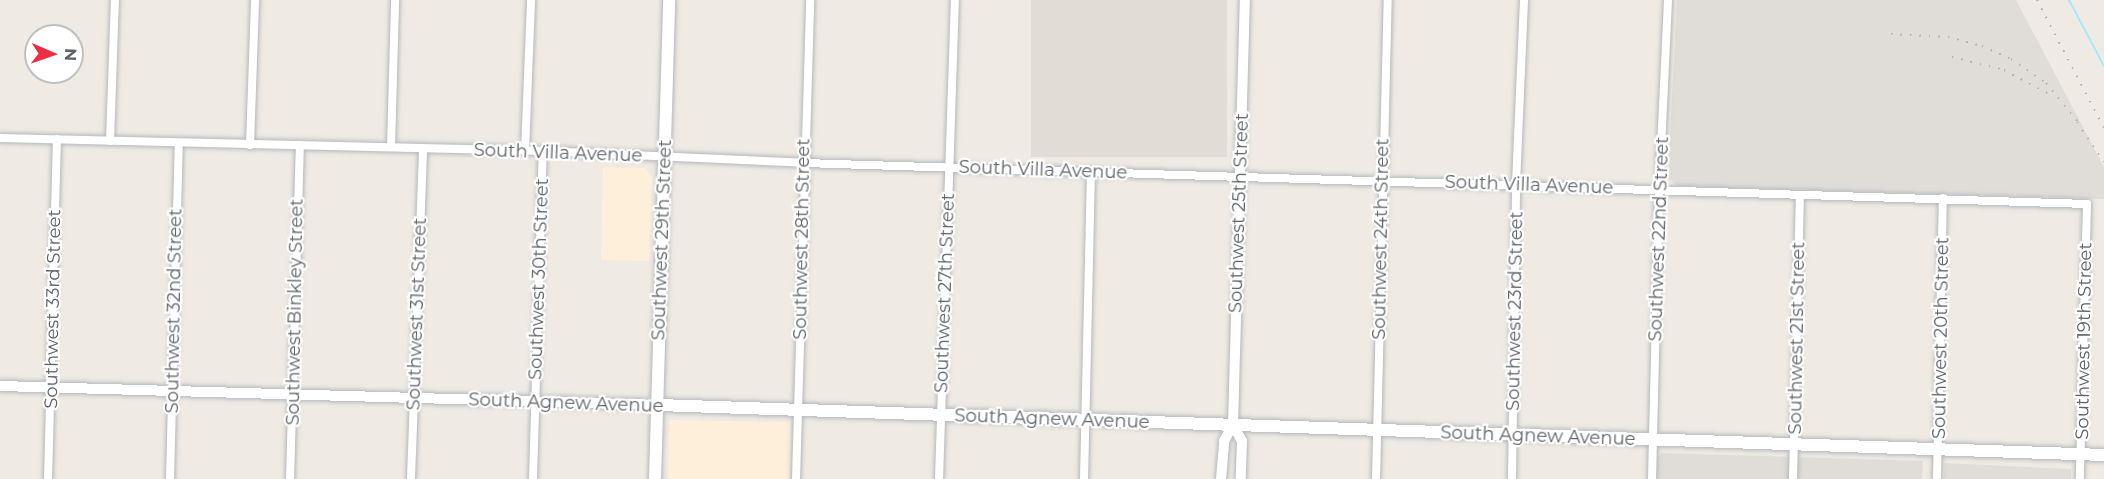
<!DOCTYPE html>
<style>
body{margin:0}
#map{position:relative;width:2104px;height:479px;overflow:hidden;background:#efebe4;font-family:Montserrat,sans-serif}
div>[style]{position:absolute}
.commercial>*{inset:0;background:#feefda;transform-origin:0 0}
.industrial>*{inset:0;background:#e0ddd9}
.education>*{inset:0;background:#e1dcd5;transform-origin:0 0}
.stream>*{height:2px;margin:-1px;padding:0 1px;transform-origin:1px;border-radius:1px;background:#a4e9ff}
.roads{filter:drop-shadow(0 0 2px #b5b8bb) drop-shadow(0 0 2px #b5b8bb)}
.minor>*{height:8px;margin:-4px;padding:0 4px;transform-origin:4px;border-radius:4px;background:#fff}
.tertiary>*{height:10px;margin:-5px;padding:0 5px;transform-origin:5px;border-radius:5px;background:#fff}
.secondary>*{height:12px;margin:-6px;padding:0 6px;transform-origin:6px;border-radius:6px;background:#fff}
.rail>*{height:2px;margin-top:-1px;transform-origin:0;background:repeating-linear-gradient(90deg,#b3b4b5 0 1.5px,transparent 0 9.5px)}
span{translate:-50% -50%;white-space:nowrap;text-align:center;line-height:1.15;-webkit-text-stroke:4.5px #fff;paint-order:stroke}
.street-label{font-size:18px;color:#5c6265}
.north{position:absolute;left:24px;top:24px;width:60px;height:60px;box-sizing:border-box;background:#fff;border:2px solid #bec0c1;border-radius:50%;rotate:92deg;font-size:16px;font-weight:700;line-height:24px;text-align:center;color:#5c6265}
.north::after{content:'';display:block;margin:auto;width:21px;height:27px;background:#ec2d43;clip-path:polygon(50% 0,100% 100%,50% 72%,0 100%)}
</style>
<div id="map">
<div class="commercial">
<div style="clip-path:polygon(603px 167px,645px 168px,652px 177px,649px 261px,601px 260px)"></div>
<div style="left:669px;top:420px;width:122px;height:59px;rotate:1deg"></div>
</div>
<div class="industrial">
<div style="clip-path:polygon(1677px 0,2016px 0,2104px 167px,2104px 199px,1678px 186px,1668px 178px)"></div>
<div style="clip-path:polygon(1662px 453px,1923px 461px,1922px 479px,1657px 479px,1657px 457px)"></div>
<div style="clip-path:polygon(1945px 463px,2071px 469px,2071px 479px,1944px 479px)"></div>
</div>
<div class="education">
<div style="left:1031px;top:0;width:196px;height:157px"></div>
</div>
<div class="stream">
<div style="left:2069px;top:0;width:75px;rotate:62.1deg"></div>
</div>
<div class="roads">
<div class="minor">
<div style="left:0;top:138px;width:543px;rotate:1.37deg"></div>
<div style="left:543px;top:151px;width:261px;rotate:2.6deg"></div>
<div style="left:804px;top:163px;width:1284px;rotate:1.83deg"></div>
<div style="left:2087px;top:204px;width:275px;rotate:91.5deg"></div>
<div style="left:110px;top:141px;width:141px;rotate:-88deg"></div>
<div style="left:250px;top:145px;width:145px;rotate:-88deg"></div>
<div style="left:391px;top:147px;width:147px;rotate:-88.4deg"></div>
<div style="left:525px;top:151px;width:151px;rotate:-87.7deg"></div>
<div style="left:48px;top:479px;width:340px;rotate:-88.5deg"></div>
<div style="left:170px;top:479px;width:336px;rotate:-88.5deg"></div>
<div style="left:290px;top:479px;width:334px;rotate:-88.3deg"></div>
<div style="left:411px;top:479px;width:329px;rotate:-87.9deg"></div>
<div style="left:533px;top:479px;width:328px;rotate:-88.3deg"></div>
<div style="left:796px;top:479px;width:479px;rotate:-88.3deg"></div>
<div style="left:939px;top:479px;width:479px;rotate:-88.1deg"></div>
<div style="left:1084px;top:479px;width:308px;rotate:-88.7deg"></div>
<div style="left:1376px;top:479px;width:479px;rotate:-88.6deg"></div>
<div style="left:1512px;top:479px;width:295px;rotate:-89.2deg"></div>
<div style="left:1516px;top:184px;width:184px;rotate:-87.5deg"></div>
<div style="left:1652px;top:479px;width:288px;rotate:-88.6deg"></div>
<div style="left:1659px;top:191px;width:191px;rotate:-87.3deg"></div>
<div style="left:1793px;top:479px;width:282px;rotate:-88.6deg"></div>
<div style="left:1937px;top:479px;width:281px;rotate:-88.8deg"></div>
</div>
<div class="tertiary">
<div style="left:0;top:386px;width:658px;rotate:1.65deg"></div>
<div style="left:1233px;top:425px;width:18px;rotate:61deg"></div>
<div style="left:1242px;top:441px;width:38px;rotate:92deg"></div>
<div style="left:1221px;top:479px;width:38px;rotate:-85deg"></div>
<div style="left:1224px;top:441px;width:18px;rotate:-61deg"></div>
<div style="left:1233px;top:425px;width:425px;rotate:-88.4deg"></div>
</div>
<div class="secondary">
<div style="left:658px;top:405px;width:1447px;rotate:1.98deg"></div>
<div style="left:655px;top:479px;width:479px;rotate:-88.3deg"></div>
</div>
</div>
<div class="rail">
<div style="left:2037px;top:0;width:144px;rotate:62.4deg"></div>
<div style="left:1891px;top:34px;width:57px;rotate:3deg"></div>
<div style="left:1948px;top:37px;width:35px;rotate:15deg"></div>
<div style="left:1982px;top:46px;width:32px;rotate:24deg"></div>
<div style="left:2011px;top:59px;width:42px;rotate:34.4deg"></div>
<div style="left:2046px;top:83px;width:57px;rotate:50.7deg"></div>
<div style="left:1952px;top:57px;width:54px;rotate:14deg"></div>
<div style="left:2004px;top:70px;width:49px;rotate:28.1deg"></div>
<div style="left:2077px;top:122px;width:48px;rotate:56deg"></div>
</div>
<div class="street-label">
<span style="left:558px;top:153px;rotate:2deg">South Villa Avenue</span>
<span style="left:1043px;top:170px;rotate:2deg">South Villa Avenue</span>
<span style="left:1529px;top:185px;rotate:2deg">South Villa Avenue</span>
<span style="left:1239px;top:213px;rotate:-88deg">Southwest 25th Street</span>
<span style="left:802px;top:239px;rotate:-89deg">Southwest 28th Street</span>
<span style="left:1381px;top:239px;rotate:-89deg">Southwest 24th Street</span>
<span style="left:1659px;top:239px;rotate:-88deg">Southwest 22nd Street</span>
<span style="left:662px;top:240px;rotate:-88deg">Southwest 29th Street</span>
<span style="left:539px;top:279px;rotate:-88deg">Southwest 30th Street</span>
<span style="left:945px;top:293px;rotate:-88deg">Southwest 27th Street</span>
<span style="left:53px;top:309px;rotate:-89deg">Southwest 33rd Street</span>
<span style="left:174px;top:311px;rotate:-89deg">Southwest 32nd Street</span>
<span style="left:1515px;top:311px;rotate:-89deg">Southwest 23rd Street</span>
<span style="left:295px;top:312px;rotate:-89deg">Southwest Binkley Street</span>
<span style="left:417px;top:314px;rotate:-88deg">Southwest 31st Street</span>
<span style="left:1797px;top:338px;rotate:-89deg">Southwest 21st Street</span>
<span style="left:1941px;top:338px;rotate:-89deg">Southwest 20th Street</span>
<span style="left:2084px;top:341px;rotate:-89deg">Southwest 19th Street</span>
<span style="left:566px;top:403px;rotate:2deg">South Agnew Avenue</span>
<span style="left:1052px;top:419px;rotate:2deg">South Agnew Avenue</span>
<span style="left:1538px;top:436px;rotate:2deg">South Agnew Avenue</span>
</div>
<div class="north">N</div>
</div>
